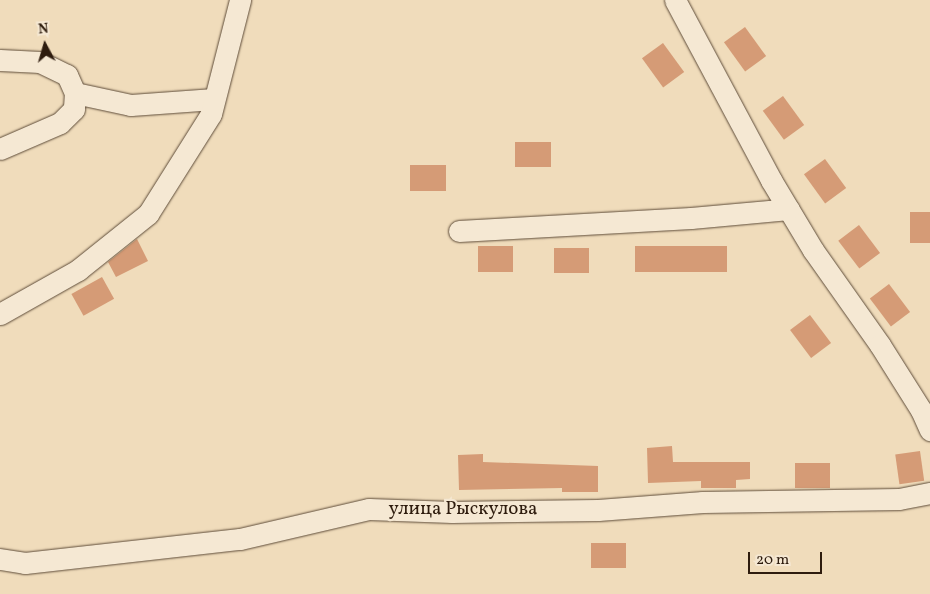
<!DOCTYPE html>
<meta charset="utf-8">
<style>
body{margin:0}
#map{position:relative;width:930px;height:594px;overflow:hidden;background:#f0dcbb;font-family:Vollkorn,serif}
div>[style]{position:absolute}
.building>*{inset:0;background:#d59b76;transform-origin:0 0}
.roads{filter:drop-shadow(0 0 1px #5e4c39) drop-shadow(0 0 1px #5e4c39)}
.minor>*{height:21px;margin:-10.5px;padding:0 10.5px;transform-origin:10.5px;border-radius:10.5px;background:#f5e8d3}
span{translate:-50% -50%;white-space:nowrap;text-align:center;line-height:1.15;-webkit-text-stroke:4.5px #f5e8d3;paint-order:stroke}
.street-label{font-size:19px;color:#2e1c0e}
.north{position:absolute;left:20px;top:20px;width:50px;height:50px;-webkit-text-stroke:4px #f5e8d3;paint-order:stroke;rotate:354deg;font-size:14px;font-weight:700;line-height:20px;text-align:center;color:#2e1c0e}
.north::after{content:'';display:block;margin:auto;width:18px;height:22px;background:#2e1c0e;clip-path:polygon(50% 0,100% 100%,50% 72%,0 100%)}
.scale{position:absolute;left:748px;top:552px;width:74px;height:22px;box-sizing:border-box;border:2px solid #2e1c0e;border-top:0;padding-left:6px;font-size:15px;line-height:18px;white-space:nowrap;color:#2e1c0e;-webkit-text-stroke:4px #f5e8d3;paint-order:stroke}
</style>
<div id="map">
<div class="building">
<div style="left:745px;top:27px;width:36px;height:26px;rotate:54deg"></div>
<div style="left:663px;top:43px;width:36px;height:26px;rotate:54deg"></div>
<div style="left:783px;top:96px;width:36px;height:25px;rotate:54deg"></div>
<div style="left:515px;top:142px;width:36px;height:25px"></div>
<div style="left:825px;top:159px;width:36px;height:26px;rotate:54deg"></div>
<div style="left:410px;top:165px;width:36px;height:26px"></div>
<div style="left:910px;top:212px;width:20px;height:31px"></div>
<div style="left:859px;top:225px;width:35px;height:26px;rotate:53deg"></div>
<div style="clip-path:polygon(137px 239px,148px 261px,116px 277px,108px 262px)"></div>
<div style="left:478px;top:246px;width:35px;height:26px"></div>
<div style="left:635px;top:246px;width:92px;height:26px"></div>
<div style="left:554px;top:248px;width:35px;height:25px"></div>
<div style="left:102px;top:277px;width:25px;height:35px;rotate:61deg"></div>
<div style="left:889px;top:284px;width:35px;height:24px;rotate:53deg"></div>
<div style="left:810px;top:315px;width:35px;height:25px;rotate:53deg"></div>
<div style="clip-path:polygon(672px 446px,673px 462px,750px 462px,750px 479px,736px 480px,736px 488px,701px 488px,701px 481px,648px 483px,647px 448px)"></div>
<div style="left:920px;top:451px;width:30px;height:25px;rotate:82deg"></div>
<div style="clip-path:polygon(483px 454px,483px 462px,598px 466px,598px 492px,562px 492px,562px 488px,459px 490px,458px 455px)"></div>
<div style="left:795px;top:463px;width:35px;height:25px"></div>
<div style="left:591px;top:543px;width:35px;height:25px"></div>
</div>
<div class="roads">
<div class="minor">
<div style="left:675px;top:0;width:204px;rotate:61.9deg"></div>
<div style="left:771px;top:180px;width:82px;rotate:59deg"></div>
<div style="left:813px;top:250px;width:116px;rotate:54.8deg"></div>
<div style="left:880px;top:345px;width:77px;rotate:57.8deg"></div>
<div style="left:921px;top:410px;width:22px;rotate:66deg"></div>
<div style="left:0;top:60px;width:40px;rotate:2.9deg"></div>
<div style="left:40px;top:62px;width:30px;rotate:26deg"></div>
<div style="left:67px;top:75px;width:20px;rotate:66deg"></div>
<div style="left:75px;top:93px;width:16px;rotate:94deg"></div>
<div style="left:74px;top:109px;width:20px;rotate:135deg"></div>
<div style="left:60px;top:123px;width:65px;rotate:156.6deg"></div>
<div style="left:75px;top:93px;width:57px;rotate:12.1deg"></div>
<div style="left:131px;top:105px;width:83px;rotate:-4.1deg"></div>
<div style="left:459px;top:231px;width:232px;rotate:-3.2deg"></div>
<div style="left:691px;top:218px;width:98px;rotate:-5.2deg"></div>
<div style="left:0;top:314px;width:90px;rotate:-29.4deg"></div>
<div style="left:78px;top:270px;width:90px;rotate:-38.7deg"></div>
<div style="left:148px;top:214px;width:118px;rotate:-57.8deg"></div>
<div style="left:211px;top:114px;width:118px;rotate:-75.7deg"></div>
<div style="left:0;top:559px;width:25px;rotate:9deg"></div>
<div style="left:25px;top:563px;width:216px;rotate:-6.4deg"></div>
<div style="left:240px;top:539px;width:132px;rotate:-13.1deg"></div>
<div style="left:369px;top:509px;width:83px;rotate:2.1deg"></div>
<div style="left:452px;top:512px;width:146px;rotate:-0.8deg"></div>
<div style="left:598px;top:510px;width:105px;rotate:-4.4deg"></div>
<div style="left:703px;top:502px;width:196px;rotate:-0.9deg"></div>
<div style="left:899px;top:499px;width:32px;rotate:-11deg"></div>
</div>
</div>
<div class="street-label">
<span style="left:463px;top:510px">улица Рыскулова</span>
</div>
<div class="north">N</div>
<div class="scale">20 m</div>
</div>
